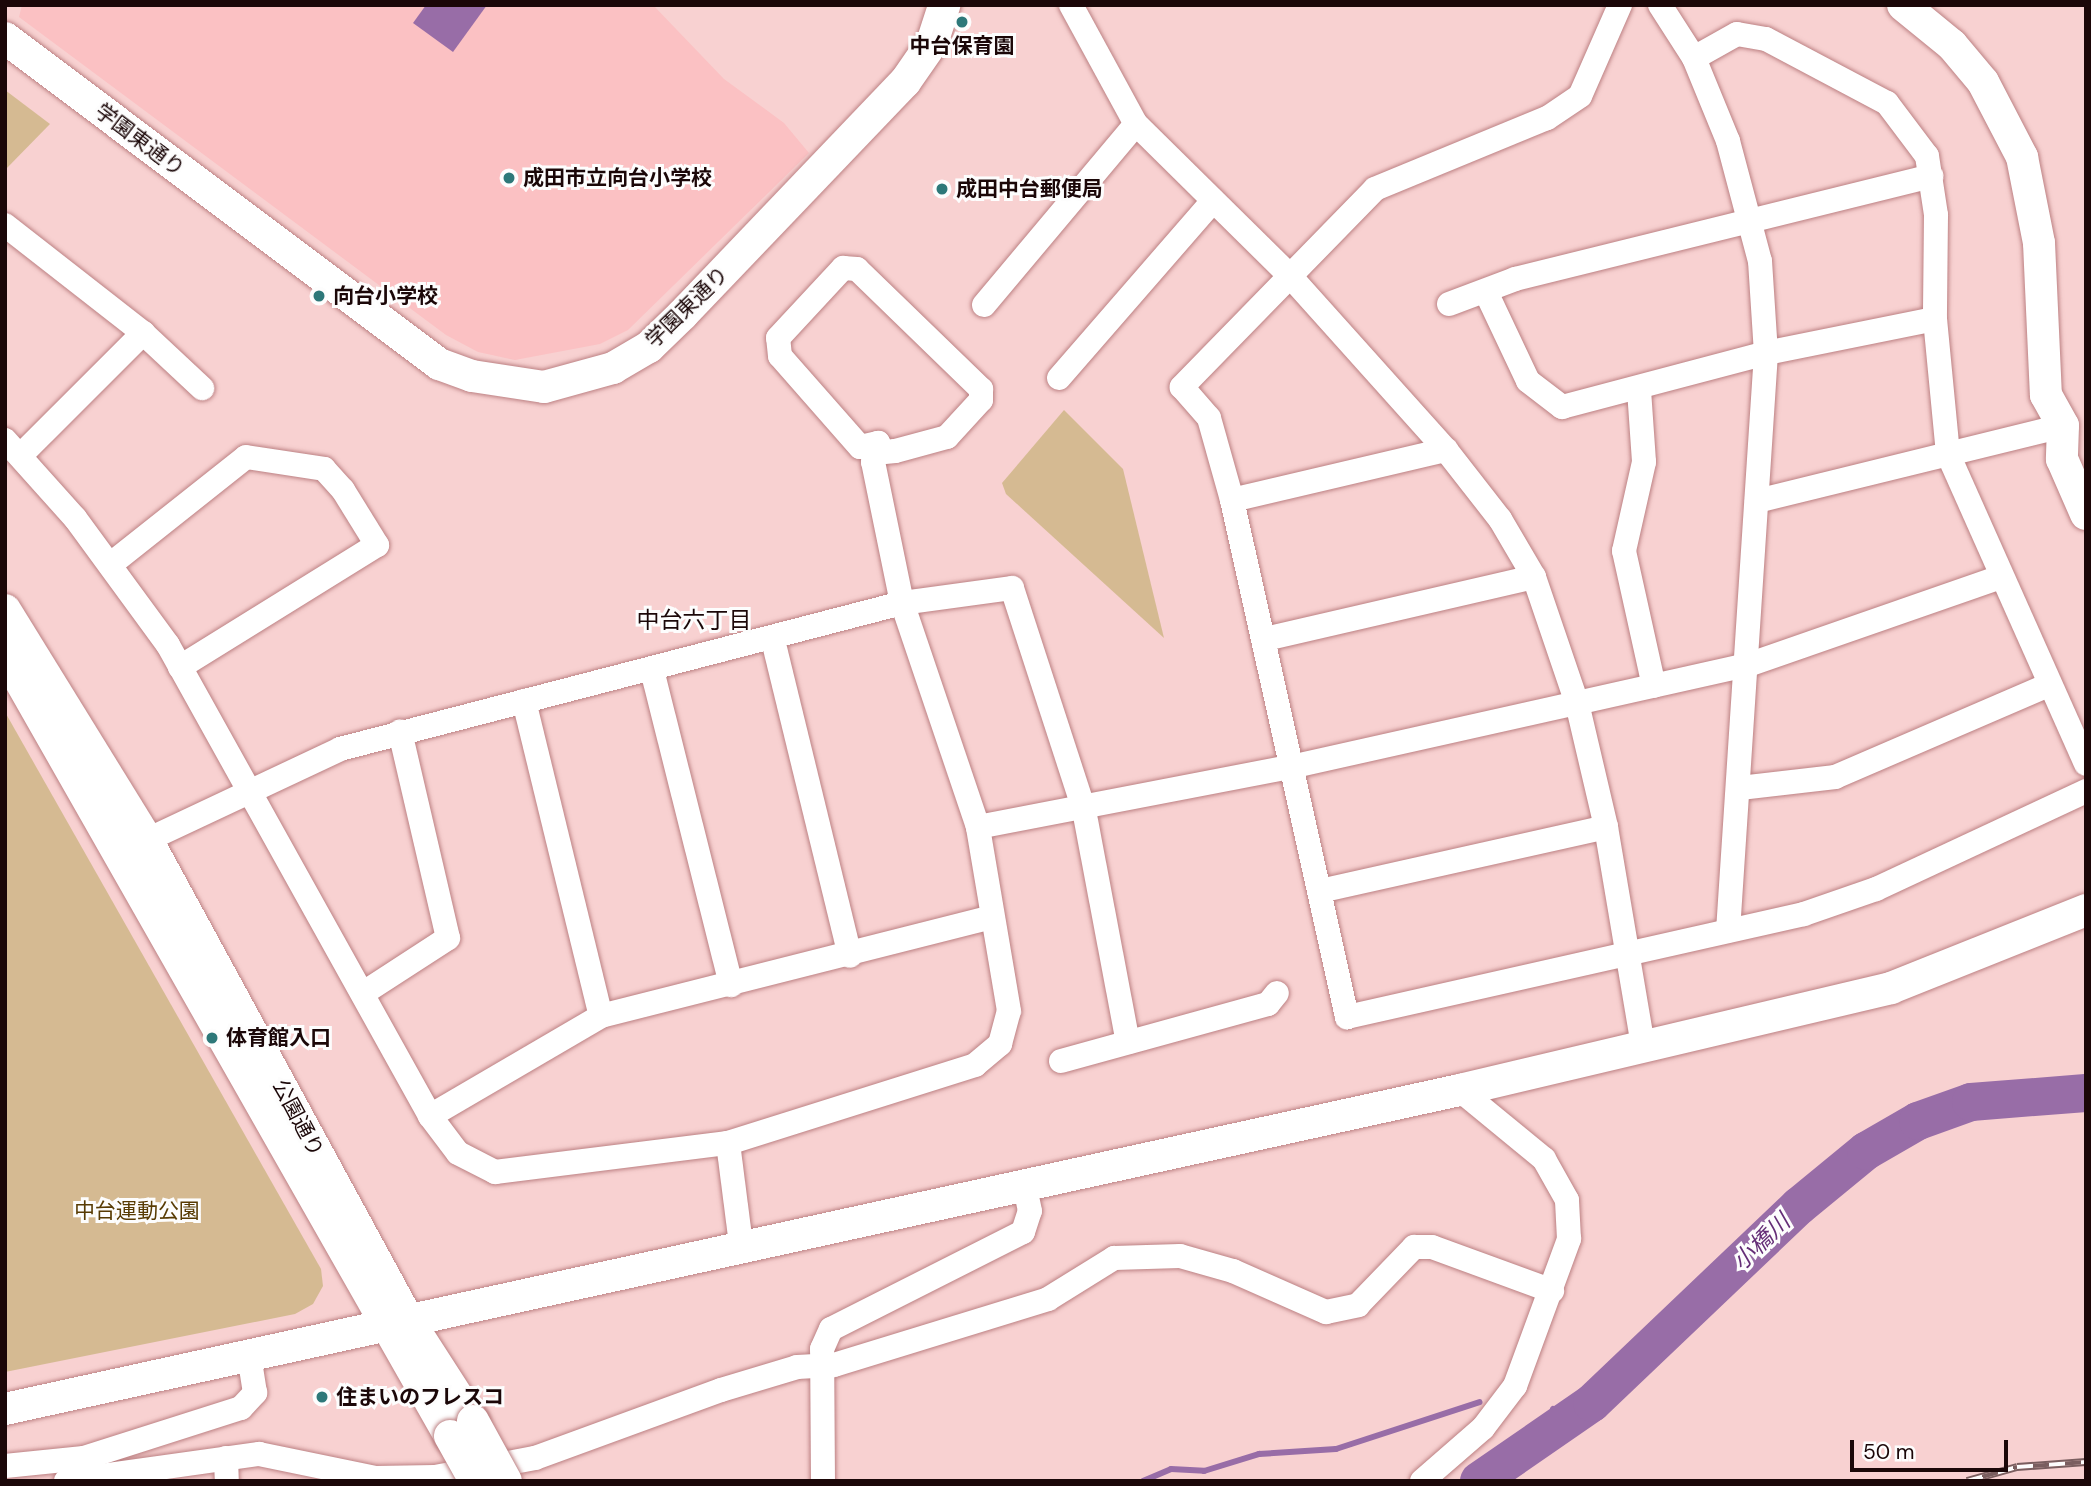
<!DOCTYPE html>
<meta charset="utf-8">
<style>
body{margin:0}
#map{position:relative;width:2091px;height:1486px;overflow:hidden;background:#f8d1d1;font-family:"DM Sans","Noto Sans JP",sans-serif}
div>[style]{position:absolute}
.built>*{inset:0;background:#fbc1c3}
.green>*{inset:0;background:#d5ba92}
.water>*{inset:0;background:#986da7}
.stream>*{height:6px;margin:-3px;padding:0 3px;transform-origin:3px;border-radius:3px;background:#986da7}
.river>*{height:38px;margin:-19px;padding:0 19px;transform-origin:19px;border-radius:19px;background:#986da7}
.roads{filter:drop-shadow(0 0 2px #bc8183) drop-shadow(0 0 2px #bc8183)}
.minor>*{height:24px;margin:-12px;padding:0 12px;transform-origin:12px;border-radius:12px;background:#fff}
.tertiary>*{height:32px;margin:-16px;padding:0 16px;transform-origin:16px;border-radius:16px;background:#fff}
.rail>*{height:8px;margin-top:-4px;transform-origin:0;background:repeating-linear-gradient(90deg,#fdfdfd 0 16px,#7a5e5f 0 32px);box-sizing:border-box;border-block:2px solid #7a5e5f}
.bridges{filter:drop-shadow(0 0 2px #bc8183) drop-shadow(0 0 2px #bc8183)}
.tertiary-bridge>*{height:32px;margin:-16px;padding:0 16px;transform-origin:16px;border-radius:16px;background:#fff}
.dots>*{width:19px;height:19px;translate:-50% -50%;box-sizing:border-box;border:4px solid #fdfdfd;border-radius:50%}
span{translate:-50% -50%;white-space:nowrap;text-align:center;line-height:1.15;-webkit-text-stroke:6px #fdfdfd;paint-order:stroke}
.poi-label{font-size:21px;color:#1b0708;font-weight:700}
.left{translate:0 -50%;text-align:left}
.street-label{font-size:21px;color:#1b0708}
.park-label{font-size:21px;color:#583b03}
.neighbourhood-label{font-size:23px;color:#1b0708}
.water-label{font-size:23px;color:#652e77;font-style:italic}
.frame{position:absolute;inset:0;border:7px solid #1b0708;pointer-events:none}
.scale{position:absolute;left:1850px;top:1440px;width:158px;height:32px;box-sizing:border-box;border:4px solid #1b0708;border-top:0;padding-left:9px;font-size:21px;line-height:24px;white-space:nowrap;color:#1b0708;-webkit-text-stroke:5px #fdfdfd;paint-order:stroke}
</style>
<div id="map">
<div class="built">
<div style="clip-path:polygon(22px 5px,653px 5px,724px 79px,784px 123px,809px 153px,628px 330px,600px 344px,515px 360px,478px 352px,446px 335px,19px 17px)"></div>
</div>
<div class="green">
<div style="clip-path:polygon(5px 90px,50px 124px,5px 170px)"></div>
<div style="clip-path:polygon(1064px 410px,1123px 469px,1164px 638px,1006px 494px,1002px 483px)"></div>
<div style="clip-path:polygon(5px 712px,321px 1269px,323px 1286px,313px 1304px,295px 1314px,5px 1372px)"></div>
</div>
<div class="water">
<div style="clip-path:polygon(426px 5px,487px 5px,453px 52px,413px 23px)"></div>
</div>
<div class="stream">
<div style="left:1553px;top:1409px;width:16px;rotate:43deg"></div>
<div style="left:1143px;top:1481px;width:30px;rotate:-23deg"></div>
<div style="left:1171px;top:1469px;width:33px;rotate:3deg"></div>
<div style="left:1204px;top:1471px;width:58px;rotate:-17.2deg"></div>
<div style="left:1259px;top:1454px;width:77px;rotate:-3.7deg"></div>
<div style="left:1336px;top:1449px;width:151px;rotate:-18.1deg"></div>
</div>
<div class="river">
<div style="left:1479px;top:1481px;width:137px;rotate:-34.6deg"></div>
<div style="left:1592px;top:1403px;width:286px;rotate:-43.6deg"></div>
<div style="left:1799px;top:1206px;width:87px;rotate:-39.4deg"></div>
<div style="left:1866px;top:1151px;width:60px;rotate:-30deg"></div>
<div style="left:1918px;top:1121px;width:56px;rotate:-19.7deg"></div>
<div style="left:1971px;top:1102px;width:115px;rotate:-4.5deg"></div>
</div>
<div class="roads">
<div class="minor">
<div style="left:1071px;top:5px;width:136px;rotate:61.4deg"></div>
<div style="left:1136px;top:124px;width:216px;rotate:44.6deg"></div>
<div style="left:1290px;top:276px;width:234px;rotate:48.1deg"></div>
<div style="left:1446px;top:450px;width:88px;rotate:52deg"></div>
<div style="left:1500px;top:519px;width:67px;rotate:59.6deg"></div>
<div style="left:1534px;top:577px;width:133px;rotate:71.2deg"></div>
<div style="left:1577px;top:703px;width:127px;rotate:76.8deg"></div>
<div style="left:1606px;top:827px;width:221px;rotate:80.4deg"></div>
<div style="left:1620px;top:5px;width:99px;rotate:113.7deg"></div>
<div style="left:1580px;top:96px;width:40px;rotate:146deg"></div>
<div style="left:1547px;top:118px;width:186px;rotate:157.6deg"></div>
<div style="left:1375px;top:189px;width:277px;rotate:134.3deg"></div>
<div style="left:1182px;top:387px;width:41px;rotate:48.9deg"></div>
<div style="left:1209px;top:418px;width:85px;rotate:74.3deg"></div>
<div style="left:1232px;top:500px;width:530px;rotate:77.46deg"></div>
<div style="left:1347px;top:1017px;width:468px;rotate:-12.7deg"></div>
<div style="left:1804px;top:914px;width:76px;rotate:-19.1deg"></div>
<div style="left:1876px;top:889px;width:232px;rotate:-25deg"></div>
<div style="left:1660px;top:5px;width:63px;rotate:57.3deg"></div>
<div style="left:1694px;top:58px;width:90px;rotate:67.7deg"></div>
<div style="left:1728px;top:141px;width:124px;rotate:75.1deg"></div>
<div style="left:1760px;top:261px;width:92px;rotate:86.3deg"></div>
<div style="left:1766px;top:353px;width:579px;rotate:93.76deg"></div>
<div style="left:1694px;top:58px;width:49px;rotate:-29.2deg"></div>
<div style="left:1737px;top:34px;width:29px;rotate:10deg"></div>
<div style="left:1766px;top:39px;width:137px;rotate:27.9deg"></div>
<div style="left:1887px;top:103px;width:66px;rotate:53deg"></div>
<div style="left:1927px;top:156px;width:60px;rotate:81.3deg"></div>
<div style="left:1936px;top:215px;width:104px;rotate:90.6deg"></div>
<div style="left:1935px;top:319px;width:136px;rotate:84.5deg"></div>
<div style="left:1948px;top:454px;width:339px;rotate:66deg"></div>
<div style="left:5px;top:225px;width:175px;rotate:38deg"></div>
<div style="left:143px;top:333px;width:81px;rotate:43deg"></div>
<div style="left:843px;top:268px;width:14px;rotate:4deg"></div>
<div style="left:857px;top:269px;width:173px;rotate:44.1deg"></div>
<div style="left:981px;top:389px;width:11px;rotate:90deg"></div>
<div style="left:981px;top:400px;width:50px;rotate:132.6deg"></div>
<div style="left:947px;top:437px;width:54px;rotate:164.9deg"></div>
<div style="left:895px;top:451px;width:18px;rotate:174deg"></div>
<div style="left:877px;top:453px;width:10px;rotate:-84deg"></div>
<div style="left:878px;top:443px;width:18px;rotate:167deg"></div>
<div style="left:860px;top:447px;width:121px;rotate:-131.3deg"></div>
<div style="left:780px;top:356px;width:18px;rotate:-96deg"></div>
<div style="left:778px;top:338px;width:96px;rotate:-47.1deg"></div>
<div style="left:1486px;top:292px;width:98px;rotate:64.7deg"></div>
<div style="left:1528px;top:381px;width:43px;rotate:37.4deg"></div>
<div style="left:1562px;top:407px;width:211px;rotate:-14.8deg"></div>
<div style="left:1766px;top:353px;width:172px;rotate:-11.4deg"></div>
<div style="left:1449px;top:304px;width:71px;rotate:-20.7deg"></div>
<div style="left:1515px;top:279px;width:429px;rotate:-13.9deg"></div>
<div style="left:984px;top:305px;width:236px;rotate:-50deg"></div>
<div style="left:1059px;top:378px;width:235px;rotate:-49deg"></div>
<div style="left:1639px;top:390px;width:72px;rotate:86deg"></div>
<div style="left:1644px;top:462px;width:91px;rotate:102.7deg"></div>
<div style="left:1624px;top:551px;width:138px;rotate:77.5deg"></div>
<div style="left:5px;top:440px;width:105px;rotate:48.1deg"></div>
<div style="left:75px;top:518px;width:157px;rotate:53.8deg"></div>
<div style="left:168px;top:645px;width:539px;rotate:60.91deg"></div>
<div style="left:430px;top:1116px;width:46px;rotate:52.9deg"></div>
<div style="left:458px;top:1153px;width:42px;rotate:27.2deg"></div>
<div style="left:495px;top:1172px;width:235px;rotate:-7.1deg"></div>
<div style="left:728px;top:1143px;width:259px;rotate:-17.5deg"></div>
<div style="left:975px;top:1065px;width:33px;rotate:-40deg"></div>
<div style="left:1000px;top:1044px;width:34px;rotate:-75deg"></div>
<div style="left:1009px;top:1011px;width:187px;rotate:-99.6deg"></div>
<div style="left:978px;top:827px;width:237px;rotate:-108.7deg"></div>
<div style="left:902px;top:603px;width:144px;rotate:-101.6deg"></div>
<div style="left:873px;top:462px;width:20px;rotate:-75deg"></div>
<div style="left:21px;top:455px;width:173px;rotate:-45deg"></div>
<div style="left:1232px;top:500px;width:220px;rotate:-13.2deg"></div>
<div style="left:1757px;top:501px;width:315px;rotate:-13.8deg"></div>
<div style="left:111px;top:564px;width:172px;rotate:-38.4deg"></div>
<div style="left:246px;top:457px;width:79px;rotate:8.7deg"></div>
<div style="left:324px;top:469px;width:28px;rotate:48deg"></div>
<div style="left:343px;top:490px;width:65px;rotate:58.3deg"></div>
<div style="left:377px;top:545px;width:232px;rotate:148.2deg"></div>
<div style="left:1265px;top:639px;width:276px;rotate:-13deg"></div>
<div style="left:773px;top:640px;width:325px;rotate:76.3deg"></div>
<div style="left:652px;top:670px;width:325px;rotate:75.9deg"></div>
<div style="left:524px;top:701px;width:324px;rotate:76.3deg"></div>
<div style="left:1740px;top:788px;width:96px;rotate:-6.6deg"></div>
<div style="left:1835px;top:777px;width:233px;rotate:-23.3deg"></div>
<div style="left:978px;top:827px;width:323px;rotate:-10.9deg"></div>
<div style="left:1295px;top:766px;width:464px;rotate:-12.6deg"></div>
<div style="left:1748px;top:665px;width:265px;rotate:-19.2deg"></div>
<div style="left:147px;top:840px;width:213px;rotate:-25.2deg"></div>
<div style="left:340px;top:749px;width:581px;rotate:-14.56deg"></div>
<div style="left:902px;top:603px;width:111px;rotate:-7.8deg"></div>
<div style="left:1012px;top:588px;width:233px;rotate:72deg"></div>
<div style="left:1084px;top:810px;width:236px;rotate:79.3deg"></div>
<div style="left:1320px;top:891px;width:293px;rotate:-12.6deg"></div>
<div style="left:365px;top:992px;width:99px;rotate:-33deg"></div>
<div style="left:448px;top:938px;width:212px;rotate:-103.1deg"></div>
<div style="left:1061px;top:1061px;width:215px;rotate:-15.4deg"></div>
<div style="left:1268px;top:1004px;width:14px;rotate:-51deg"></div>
<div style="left:430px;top:1116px;width:198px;rotate:-30.3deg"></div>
<div style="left:601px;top:1016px;width:400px;rotate:-14.2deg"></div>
<div style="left:728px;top:1143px;width:102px;rotate:82.7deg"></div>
<div style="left:226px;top:1458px;width:23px;rotate:88deg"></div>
<div style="left:5px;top:1466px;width:79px;rotate:-5.8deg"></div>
<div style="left:84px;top:1458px;width:165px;rotate:-17.7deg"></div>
<div style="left:241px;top:1408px;width:21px;rotate:-47deg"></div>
<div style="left:255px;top:1393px;width:37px;rotate:-99deg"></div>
<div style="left:66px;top:1481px;width:195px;rotate:-8deg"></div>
<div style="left:259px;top:1454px;width:119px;rotate:11.6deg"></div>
<div style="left:376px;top:1478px;width:59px;rotate:-1deg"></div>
<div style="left:435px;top:1477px;width:102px;rotate:-10.8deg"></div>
<div style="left:535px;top:1458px;width:198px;rotate:-20.1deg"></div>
<div style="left:721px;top:1390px;width:79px;rotate:-16.8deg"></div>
<div style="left:797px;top:1367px;width:37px;rotate:-3deg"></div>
<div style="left:834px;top:1365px;width:224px;rotate:-17.1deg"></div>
<div style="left:1048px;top:1299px;width:78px;rotate:-31.8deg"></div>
<div style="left:1114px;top:1258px;width:66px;rotate:-1.7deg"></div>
<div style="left:1180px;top:1256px;width:55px;rotate:15.8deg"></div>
<div style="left:1233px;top:1271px;width:102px;rotate:23.8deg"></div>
<div style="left:1326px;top:1312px;width:33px;rotate:-12deg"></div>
<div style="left:1358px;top:1305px;width:81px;rotate:-46deg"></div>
<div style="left:1414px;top:1247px;width:18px"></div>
<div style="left:1432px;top:1247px;width:128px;rotate:20.1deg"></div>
<div style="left:823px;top:1481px;width:132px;rotate:-90.4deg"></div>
<div style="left:822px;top:1349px;width:22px;rotate:-66deg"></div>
<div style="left:831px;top:1329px;width:215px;rotate:-26.8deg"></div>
<div style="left:1023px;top:1232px;width:22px;rotate:-72deg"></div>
<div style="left:1030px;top:1211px;width:29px;rotate:-102deg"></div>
<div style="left:1422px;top:1481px;width:81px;rotate:-41deg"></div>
<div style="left:1483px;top:1428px;width:53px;rotate:-52.7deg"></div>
<div style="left:1515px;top:1386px;width:157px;rotate:-69.8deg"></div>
<div style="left:1569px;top:1239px;width:39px;rotate:-93deg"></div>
<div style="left:1567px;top:1200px;width:47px;rotate:-119.3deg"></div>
<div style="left:1544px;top:1159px;width:109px;rotate:-140.6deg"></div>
</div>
<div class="tertiary">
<div style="left:1903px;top:5px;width:63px;rotate:39.2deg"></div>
<div style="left:1952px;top:45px;width:48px;rotate:50deg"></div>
<div style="left:1983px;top:82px;width:85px;rotate:62.5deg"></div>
<div style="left:2022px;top:157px;width:88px;rotate:78.8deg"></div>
<div style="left:2039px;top:243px;width:152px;rotate:87.4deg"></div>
<div style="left:2046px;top:395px;width:35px;rotate:61deg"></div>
<div style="left:2063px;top:426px;width:33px;rotate:92deg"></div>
<div style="left:2062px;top:459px;width:60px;rotate:66.4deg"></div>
<div style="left:5px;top:38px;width:543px;rotate:36.91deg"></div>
<div style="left:439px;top:364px;width:35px;rotate:20deg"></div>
<div style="left:472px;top:376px;width:73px;rotate:8.7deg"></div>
<div style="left:544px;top:387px;width:72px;rotate:-15.4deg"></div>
<div style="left:613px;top:368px;width:42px;rotate:-30.3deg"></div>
<div style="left:649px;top:347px;width:47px;rotate:-44.1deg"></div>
<div style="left:683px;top:314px;width:321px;rotate:-46.3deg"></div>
<div style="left:905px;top:82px;width:47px;rotate:-55.3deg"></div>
<div style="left:932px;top:43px;width:40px;rotate:-72deg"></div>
<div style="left:5px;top:610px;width:270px;rotate:58.3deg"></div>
<div style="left:147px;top:840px;width:546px;rotate:61.46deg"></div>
<div style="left:408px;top:1320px;width:120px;rotate:57.2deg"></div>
<div style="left:5px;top:654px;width:900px;rotate:60.36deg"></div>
<div style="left:5px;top:1409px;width:1490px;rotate:-12.37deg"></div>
<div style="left:1460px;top:1090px;width:443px;rotate:-13.3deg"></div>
<div style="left:1891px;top:988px;width:210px;rotate:-21.8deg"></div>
</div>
</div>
<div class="rail">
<div style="left:1967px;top:1481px;width:52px;rotate:-15.6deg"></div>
<div style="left:2017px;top:1467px;width:69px;rotate:-4.1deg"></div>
</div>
<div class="bridges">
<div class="tertiary-bridge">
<div style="left:473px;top:1421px;width:68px;rotate:61.2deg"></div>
<div style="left:450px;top:1436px;width:51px;rotate:60.9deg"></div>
</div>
</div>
<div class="dots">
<div style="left:962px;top:22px;background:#2e7879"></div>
<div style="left:509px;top:178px;background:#2e7879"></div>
<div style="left:942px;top:189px;background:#2e7879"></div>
<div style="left:319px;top:296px;background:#2e7879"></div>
<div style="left:212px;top:1038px;background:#2e7879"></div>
<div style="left:322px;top:1397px;background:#2e7879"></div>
</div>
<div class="poi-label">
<span style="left:962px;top:46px">中台保育園</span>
<span class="left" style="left:523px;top:178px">成田市立向台小学校</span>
<span class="left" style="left:956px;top:189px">成田中台郵便局</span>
<span class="left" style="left:333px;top:296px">向台小学校</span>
<span class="left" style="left:226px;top:1038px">体育館入口</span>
<span class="left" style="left:336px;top:1397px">住まいのフレスコ</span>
</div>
<div class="street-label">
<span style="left:140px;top:140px;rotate:37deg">学園東通り</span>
<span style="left:687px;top:307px;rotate:-44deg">学園東通り</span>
<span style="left:298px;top:1118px;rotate:62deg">公園通り</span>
</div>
<div class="park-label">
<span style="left:137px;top:1211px">中台運動公園</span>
</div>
<div class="neighbourhood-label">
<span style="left:694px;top:620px">中台六丁目</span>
</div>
<div class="water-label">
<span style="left:1761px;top:1242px;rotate:-44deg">小橋川</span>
</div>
<div class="frame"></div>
<div class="scale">50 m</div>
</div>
